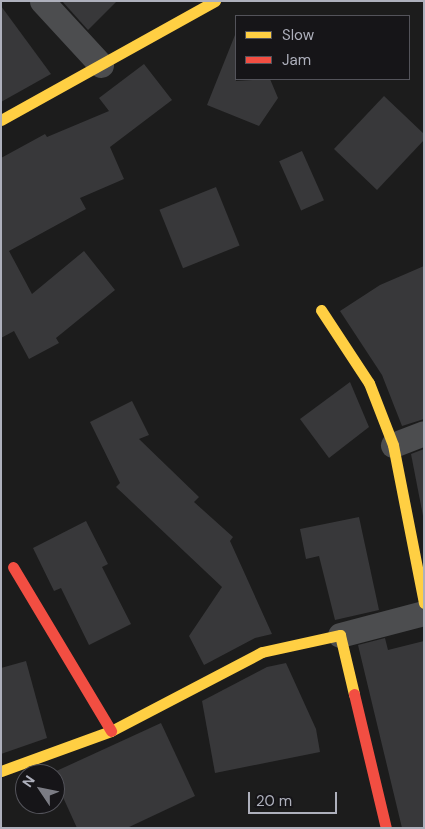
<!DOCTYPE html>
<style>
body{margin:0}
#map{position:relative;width:425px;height:829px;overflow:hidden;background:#1c1c1c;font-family:"DM Sans",sans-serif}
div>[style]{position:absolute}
.building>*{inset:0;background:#38383a;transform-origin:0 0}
.street>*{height:25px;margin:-12.5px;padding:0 12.5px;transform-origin:12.5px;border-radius:12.5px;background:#4c4d4f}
.slow>*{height:11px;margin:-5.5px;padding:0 5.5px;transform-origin:5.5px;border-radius:5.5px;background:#ffcf43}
.jam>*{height:11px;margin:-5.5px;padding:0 5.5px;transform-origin:5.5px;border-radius:5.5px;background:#f24e42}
span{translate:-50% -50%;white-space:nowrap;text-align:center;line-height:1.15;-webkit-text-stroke:4px #161518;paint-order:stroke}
.frame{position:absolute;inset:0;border:2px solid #aeb0bc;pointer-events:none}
.legend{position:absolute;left:235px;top:15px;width:175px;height:65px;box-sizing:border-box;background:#161518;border:1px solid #53535a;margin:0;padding:6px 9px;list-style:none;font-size:15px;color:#aeb0bc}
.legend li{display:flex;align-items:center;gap:10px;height:25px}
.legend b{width:25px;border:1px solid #53535a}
.north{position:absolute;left:15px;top:764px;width:50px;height:50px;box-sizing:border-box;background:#161518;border:1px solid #53535a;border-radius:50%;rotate:304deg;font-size:14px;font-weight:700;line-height:20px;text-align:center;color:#aeb0bc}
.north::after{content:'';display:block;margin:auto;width:18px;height:22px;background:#7b7c84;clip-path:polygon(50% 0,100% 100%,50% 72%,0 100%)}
.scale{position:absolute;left:248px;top:792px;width:89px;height:22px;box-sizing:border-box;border:2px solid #aeb0bc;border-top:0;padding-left:6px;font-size:15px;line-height:18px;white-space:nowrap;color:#aeb0bc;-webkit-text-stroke:4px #161518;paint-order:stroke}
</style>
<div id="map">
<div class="building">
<div style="clip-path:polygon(62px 1px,117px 1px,88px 30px)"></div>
<div style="clip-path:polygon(1px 6px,51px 74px,1px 102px)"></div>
<div style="clip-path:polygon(235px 35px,236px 81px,270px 79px,278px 98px,259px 126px,207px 105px)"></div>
<div style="clip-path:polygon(144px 64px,172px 100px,110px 147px,124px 179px,80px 198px,86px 209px,9px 251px,32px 294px,84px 251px,115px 290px,56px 338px,59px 343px,29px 359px,14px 331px,1px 338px,1px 158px,45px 134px,47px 137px,109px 111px,99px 98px)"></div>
<div style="clip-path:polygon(384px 96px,424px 134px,424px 140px,377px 190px,334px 149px)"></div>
<div style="left:302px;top:151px;width:54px;height:25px;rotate:66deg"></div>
<div style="left:216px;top:187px;width:63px;height:61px;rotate:68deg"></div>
<div style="clip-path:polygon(424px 266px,424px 419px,402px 426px,382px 375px,340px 311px,380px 285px)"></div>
<div style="clip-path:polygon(350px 382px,369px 427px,329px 458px,300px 419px)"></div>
<div style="clip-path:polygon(132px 401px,149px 435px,139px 439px,199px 497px,194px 502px,233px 537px,230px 541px,272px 634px,255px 638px,204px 665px,189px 636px,222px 587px,116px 487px,120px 483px,90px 422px)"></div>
<div style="clip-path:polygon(424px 449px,424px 521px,411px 454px)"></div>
<div style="clip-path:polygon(359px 517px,379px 610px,335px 620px,319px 556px,306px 559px,300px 529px)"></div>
<div style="clip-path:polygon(86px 521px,108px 564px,102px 567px,131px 624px,89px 645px,61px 588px,54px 591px,33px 548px)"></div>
<div style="clip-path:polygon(385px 638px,388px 650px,424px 641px,424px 828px,402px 828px,358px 645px)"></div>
<div style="clip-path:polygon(26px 661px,47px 738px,1px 754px,1px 668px)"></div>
<div style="clip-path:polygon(286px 663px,316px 729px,320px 752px,215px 773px,202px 701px,267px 667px)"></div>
<div style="clip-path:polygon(161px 723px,195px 796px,127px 828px,77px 828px,52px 773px)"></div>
</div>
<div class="street">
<div style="left:42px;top:1px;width:87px;rotate:47.3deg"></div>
<div style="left:393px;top:445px;width:33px;rotate:-21deg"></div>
<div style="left:340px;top:635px;width:87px;rotate:-14.7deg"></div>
</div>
<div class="slow">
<div style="left:1px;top:120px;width:245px;rotate:-29.1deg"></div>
<div style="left:321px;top:310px;width:87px;rotate:56.7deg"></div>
<div style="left:369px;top:383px;width:66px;rotate:68.8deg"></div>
<div style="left:393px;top:445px;width:161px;rotate:78.9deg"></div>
<div style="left:1px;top:771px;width:117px;rotate:-20deg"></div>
<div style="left:111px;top:731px;width:170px;rotate:-27.6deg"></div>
<div style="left:262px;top:652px;width:80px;rotate:-12.3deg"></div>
<div style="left:340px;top:635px;width:61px;rotate:76.7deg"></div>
</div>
<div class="jam">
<div style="left:13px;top:567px;width:191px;rotate:59.1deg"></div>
<div style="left:354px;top:694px;width:138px;rotate:76.6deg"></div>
</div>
<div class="frame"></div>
<ul class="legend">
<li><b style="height:6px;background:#ffcf43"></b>Slow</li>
<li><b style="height:6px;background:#f24e42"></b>Jam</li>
</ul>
<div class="north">N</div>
<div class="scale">20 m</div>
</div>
